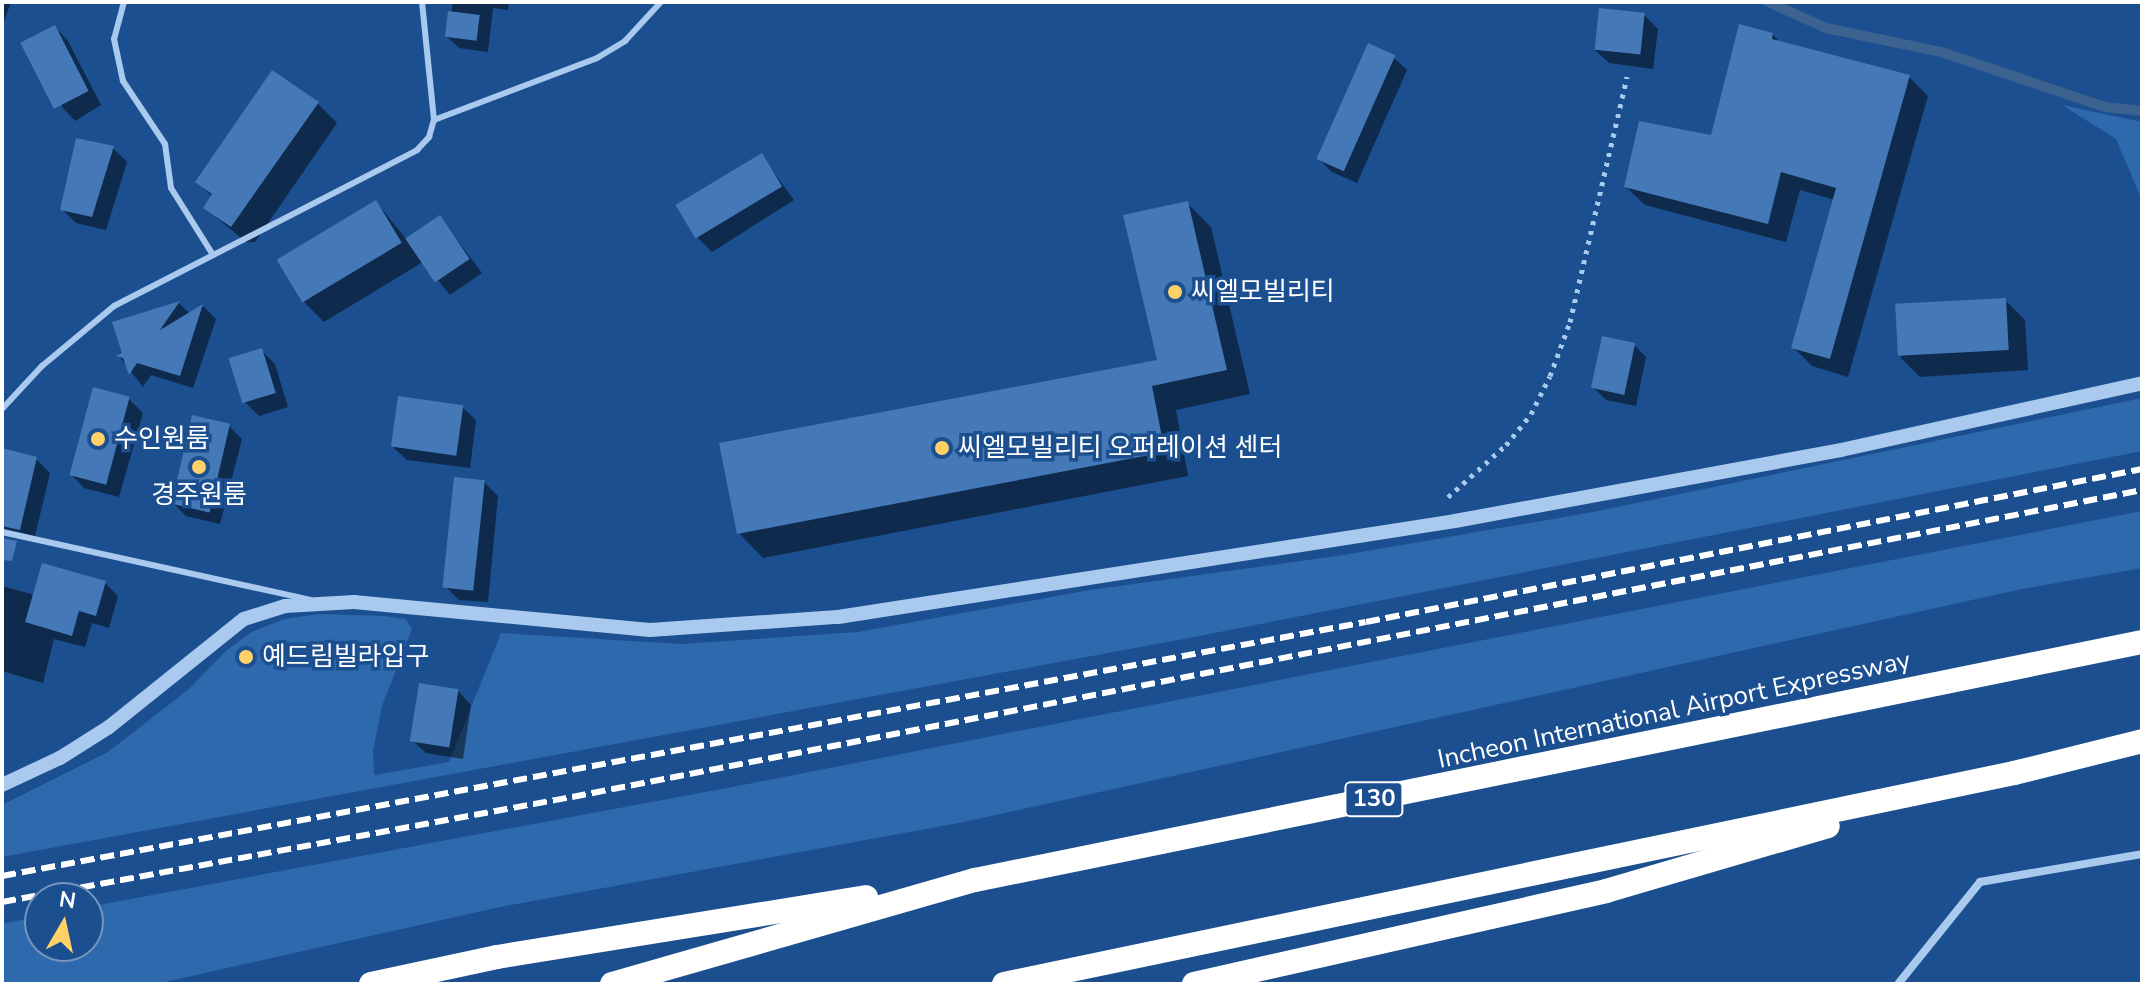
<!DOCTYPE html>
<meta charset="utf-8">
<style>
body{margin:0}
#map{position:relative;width:2144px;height:986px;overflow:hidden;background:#1b4f8f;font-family:"Nunito Sans","Noto Sans KR",sans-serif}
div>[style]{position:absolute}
.green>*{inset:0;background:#2e69ad}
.shadow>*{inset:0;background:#0007}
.stream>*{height:10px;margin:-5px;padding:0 5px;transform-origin:5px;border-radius:5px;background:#3c6290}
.building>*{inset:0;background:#4478b7;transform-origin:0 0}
.path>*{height:5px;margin-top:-2.5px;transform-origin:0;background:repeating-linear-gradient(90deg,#a9c9ee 0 4px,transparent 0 10px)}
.service>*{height:6px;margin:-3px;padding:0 3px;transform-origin:3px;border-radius:3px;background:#a9c9ee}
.minor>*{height:8px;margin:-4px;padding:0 4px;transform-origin:4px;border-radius:4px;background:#a9c9ee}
.tertiary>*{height:14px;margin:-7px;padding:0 7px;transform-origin:7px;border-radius:7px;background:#a9c9ee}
.motorway>*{height:24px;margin:-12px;padding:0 12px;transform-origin:12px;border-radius:12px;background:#fff}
.rail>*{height:6px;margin-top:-3px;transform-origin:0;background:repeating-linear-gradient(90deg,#fff 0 14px,transparent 0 20px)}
.dots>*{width:22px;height:22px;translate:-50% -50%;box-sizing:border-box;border:4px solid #1b4f8f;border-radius:50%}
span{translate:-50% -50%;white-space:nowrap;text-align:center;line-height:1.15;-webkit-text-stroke:7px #1b4f8f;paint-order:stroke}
.shield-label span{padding:2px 6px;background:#1b4f8f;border:2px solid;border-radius:6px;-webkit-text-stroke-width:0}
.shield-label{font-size:24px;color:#fff;font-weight:700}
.poi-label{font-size:26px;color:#fff}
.left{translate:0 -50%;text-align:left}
.street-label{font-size:26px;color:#fff}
.frame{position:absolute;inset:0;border:4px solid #fff;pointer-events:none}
.north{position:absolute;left:24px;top:882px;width:80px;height:80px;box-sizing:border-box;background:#1b4f8f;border:2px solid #7695bc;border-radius:50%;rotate:9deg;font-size:22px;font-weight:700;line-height:32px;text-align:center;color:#fff}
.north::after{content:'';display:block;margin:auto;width:28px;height:36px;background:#ffd166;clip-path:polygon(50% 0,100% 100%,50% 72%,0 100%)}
</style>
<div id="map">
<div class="green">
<div style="clip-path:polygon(2062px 105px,2142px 122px,2142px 200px,2116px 139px)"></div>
<div style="clip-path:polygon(2142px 398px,2142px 451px,1184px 639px,2px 857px,2px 805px,108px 752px,189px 689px,227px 650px,253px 631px,285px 619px,318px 614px,385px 616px,406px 619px,412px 629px,382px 706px,373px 751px,374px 775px,449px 762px,501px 633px,682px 644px,858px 632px,1090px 590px,1344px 555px,1593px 512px)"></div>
<div style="clip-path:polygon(2142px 511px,2142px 568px,2022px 589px,964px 822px,500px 907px,156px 984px,2px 984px,2px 924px,40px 916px,40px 946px,88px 946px,88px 907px,748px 784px)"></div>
</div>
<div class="shadow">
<div style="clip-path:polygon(2px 2px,11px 2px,2px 27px)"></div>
<div style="clip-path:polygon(453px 2px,509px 2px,508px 10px,493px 8px,488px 52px,459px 48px,447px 37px)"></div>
<div style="clip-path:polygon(1644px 15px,1658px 29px,1653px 69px,1609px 63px,1595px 50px)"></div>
<div style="clip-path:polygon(55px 27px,68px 41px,101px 105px,75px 121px,62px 107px)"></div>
<div style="clip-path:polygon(1772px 34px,1782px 44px,1909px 77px,1928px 96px,1848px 377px,1812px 366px,1793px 347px,1835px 200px,1800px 190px,1786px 242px,1645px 205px,1626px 187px,1713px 138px)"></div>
<div style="clip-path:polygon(1393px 57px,1407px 70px,1357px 183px,1332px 172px,1319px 159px)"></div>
<div style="clip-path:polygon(317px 103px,337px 123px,255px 242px,246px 242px,205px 208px,213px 197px,197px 182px)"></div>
<div style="clip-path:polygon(78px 140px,113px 148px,127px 162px,106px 230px,76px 223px,62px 209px)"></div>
<div style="clip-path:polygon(761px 155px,794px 200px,712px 252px,698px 238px)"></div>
<div style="clip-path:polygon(376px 202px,407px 240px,440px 217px,482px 273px,450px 295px,423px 262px,324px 322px,304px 302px)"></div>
<div style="clip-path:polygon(1187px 203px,1211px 227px,1250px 394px,1176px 410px,1188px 476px,763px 558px,739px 533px,1160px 361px)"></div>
<div style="clip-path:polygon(2005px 300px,2025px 320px,2028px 370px,1920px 377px,1900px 357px)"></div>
<div style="clip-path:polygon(179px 303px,190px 314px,203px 306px,216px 319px,193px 388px,151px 375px,143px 387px,119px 356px,124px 354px,115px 324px)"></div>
<div style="clip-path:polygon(1634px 345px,1646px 357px,1636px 406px,1606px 400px,1594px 388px)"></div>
<div style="clip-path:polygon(262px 351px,275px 364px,288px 407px,259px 416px,245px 402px)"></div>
<div style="clip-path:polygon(129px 399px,143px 413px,119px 497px,84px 488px,71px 474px)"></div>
<div style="clip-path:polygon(462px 407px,476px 420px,470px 468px,407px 460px,393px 447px)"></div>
<div style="clip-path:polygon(229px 426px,242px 439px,220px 524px,186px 516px,172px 502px)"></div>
<div style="clip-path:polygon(2px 451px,36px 459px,50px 473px,35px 536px,2px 528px)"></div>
<div style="clip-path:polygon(484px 482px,498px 496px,488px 602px,459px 600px,445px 586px)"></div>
<div style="clip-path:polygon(105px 583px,118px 596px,109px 628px,92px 623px,85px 647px,54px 639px,43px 683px,2px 671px,2px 586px,35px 595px)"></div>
<div style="clip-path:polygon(458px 691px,471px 705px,463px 759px,426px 753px,412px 740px)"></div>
</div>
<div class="stream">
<div style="left:1768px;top:2px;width:64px;rotate:24.1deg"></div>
<div style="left:1826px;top:28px;width:117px;rotate:11.8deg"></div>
<div style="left:1941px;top:52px;width:173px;rotate:18.5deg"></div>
<div style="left:2105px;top:107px;width:37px;rotate:6deg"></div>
</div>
<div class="building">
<div style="left:1599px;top:8px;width:46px;height:42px;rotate:6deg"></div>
<div style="left:448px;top:11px;width:32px;height:26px;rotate:7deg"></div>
<div style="clip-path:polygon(1739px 24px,1773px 33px,1772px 39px,1910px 75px,1830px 359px,1791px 348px,1836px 188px,1781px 172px,1768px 224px,1624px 187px,1639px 121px,1711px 135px)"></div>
<div style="left:55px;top:25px;width:74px;height:39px;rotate:63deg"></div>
<div style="left:1368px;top:43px;width:30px;height:127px;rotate:24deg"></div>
<div style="clip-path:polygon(272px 70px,319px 102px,231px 227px,203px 208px,212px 194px,195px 182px)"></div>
<div style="clip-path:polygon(76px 138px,114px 146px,92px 217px,60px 210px)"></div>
<div style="left:762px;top:153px;width:39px;height:101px;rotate:59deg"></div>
<div style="left:376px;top:200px;width:50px;height:116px;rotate:59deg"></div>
<div style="clip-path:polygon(1188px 201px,1227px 370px,1152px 386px,1165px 452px,737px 534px,719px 443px,1157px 360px,1123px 215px)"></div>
<div style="left:440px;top:215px;width:53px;height:42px;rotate:56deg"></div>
<div style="left:2006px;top:298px;width:52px;height:111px;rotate:87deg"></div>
<div style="clip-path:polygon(180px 301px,160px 330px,203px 304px,180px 376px,137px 363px,129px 375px,123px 358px,116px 356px,122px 353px,112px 322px)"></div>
<div style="left:1602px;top:336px;width:34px;height:53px;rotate:12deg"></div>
<div style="left:262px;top:348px;width:47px;height:35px;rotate:73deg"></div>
<div style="left:93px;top:387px;width:38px;height:91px;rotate:15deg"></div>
<div style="left:398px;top:396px;width:66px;height:51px;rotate:8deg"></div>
<div style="left:192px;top:415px;width:39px;height:91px;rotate:13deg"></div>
<div style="clip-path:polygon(2px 448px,37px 457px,20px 530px,2px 526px)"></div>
<div style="left:454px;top:477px;width:31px;height:111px;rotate:6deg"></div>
<div style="clip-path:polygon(2px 538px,17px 541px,12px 561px,2px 560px)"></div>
<div style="clip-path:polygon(42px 563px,106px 581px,96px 616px,79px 611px,72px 636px,25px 622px)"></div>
<div style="left:419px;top:683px;width:40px;height:59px;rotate:9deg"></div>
</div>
<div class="path">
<div style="left:1448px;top:497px;width:78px;rotate:-41.9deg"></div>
<div style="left:1506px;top:445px;width:40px;rotate:-51deg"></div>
<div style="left:1531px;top:414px;width:42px;rotate:-63.4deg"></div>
<div style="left:1550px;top:376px;width:58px;rotate:-69.7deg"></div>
<div style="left:1570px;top:322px;width:252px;rotate:-76.9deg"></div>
</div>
<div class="service">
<div style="left:124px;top:2px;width:38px;rotate:105deg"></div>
<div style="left:114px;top:39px;width:43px;rotate:77.9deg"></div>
<div style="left:123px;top:81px;width:76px;rotate:56.3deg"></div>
<div style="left:165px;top:144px;width:44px;rotate:82.2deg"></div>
<div style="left:171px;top:188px;width:79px;rotate:57.9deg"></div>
<div style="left:434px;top:120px;width:174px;rotate:-20.8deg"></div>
<div style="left:597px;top:58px;width:33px;rotate:-31deg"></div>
<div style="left:625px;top:41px;width:53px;rotate:-47.3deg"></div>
<div style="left:2px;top:409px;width:59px;rotate:-47.1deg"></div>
<div style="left:42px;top:366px;width:94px;rotate:-39.8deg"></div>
<div style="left:114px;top:306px;width:341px;rotate:-27.2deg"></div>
<div style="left:417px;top:150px;width:18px;rotate:-47deg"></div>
<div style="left:429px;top:137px;width:18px;rotate:-74deg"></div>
<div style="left:434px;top:120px;width:119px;rotate:-95.8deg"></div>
<div style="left:2px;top:532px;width:316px;rotate:12.4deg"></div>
</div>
<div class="minor">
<div style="left:1898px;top:984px;width:131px;rotate:-51.2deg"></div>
<div style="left:1980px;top:882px;width:164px;rotate:-9.8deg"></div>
</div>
<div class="tertiary">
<div style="left:2px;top:785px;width:64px;rotate:-25deg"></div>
<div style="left:60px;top:758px;width:58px;rotate:-32.3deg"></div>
<div style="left:109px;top:727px;width:173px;rotate:-38.7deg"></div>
<div style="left:244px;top:619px;width:43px;rotate:-17.6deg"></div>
<div style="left:285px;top:606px;width:69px;rotate:-3.3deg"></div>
<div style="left:354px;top:602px;width:297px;rotate:5.4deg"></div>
<div style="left:650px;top:630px;width:188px;rotate:-4deg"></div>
<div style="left:838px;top:617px;width:624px;rotate:-8.84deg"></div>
<div style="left:1455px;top:521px;width:392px;rotate:-10.4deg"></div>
<div style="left:1841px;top:450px;width:308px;rotate:-12.5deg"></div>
</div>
<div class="motorway">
<div style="left:371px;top:984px;width:129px;rotate:-12.1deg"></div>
<div style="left:497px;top:957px;width:374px;rotate:-9.2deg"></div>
<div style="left:612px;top:984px;width:378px;rotate:-16deg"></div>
<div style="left:975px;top:880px;width:1191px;rotate:-11.53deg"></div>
<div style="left:1004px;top:984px;width:1032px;rotate:-11.8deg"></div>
<div style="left:2014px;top:773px;width:132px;rotate:-14deg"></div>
<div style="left:1194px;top:984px;width:422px;rotate:-12.7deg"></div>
<div style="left:1606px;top:891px;width:231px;rotate:-16.3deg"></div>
</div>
<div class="rail">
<div style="left:2px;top:876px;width:1387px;rotate:-10.55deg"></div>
<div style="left:1366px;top:622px;width:791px;rotate:-11.15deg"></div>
<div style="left:2px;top:902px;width:580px;rotate:-10.44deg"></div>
<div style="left:572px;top:797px;width:1600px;rotate:-11.06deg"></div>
</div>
<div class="dots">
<div style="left:1175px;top:292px;background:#ffd166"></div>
<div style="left:98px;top:439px;background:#ffd166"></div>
<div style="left:942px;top:448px;background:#ffd166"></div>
<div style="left:199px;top:467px;background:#ffd166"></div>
<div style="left:246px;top:657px;background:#ffd166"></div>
</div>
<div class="shield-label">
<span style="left:1374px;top:799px">130</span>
</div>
<div class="poi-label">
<span class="left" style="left:1191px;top:292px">씨엘모빌리티</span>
<span class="left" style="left:114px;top:439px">수인원룸</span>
<span class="left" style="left:958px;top:448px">씨엘모빌리티 오퍼레이션 센터</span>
<span style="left:199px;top:495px">경주원룸</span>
<span class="left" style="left:262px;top:657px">예드림빌라입구</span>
</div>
<div class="street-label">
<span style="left:1674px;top:710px;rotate:-12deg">Incheon International Airport Expressway</span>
</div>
<div class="frame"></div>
<div class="north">N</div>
</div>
